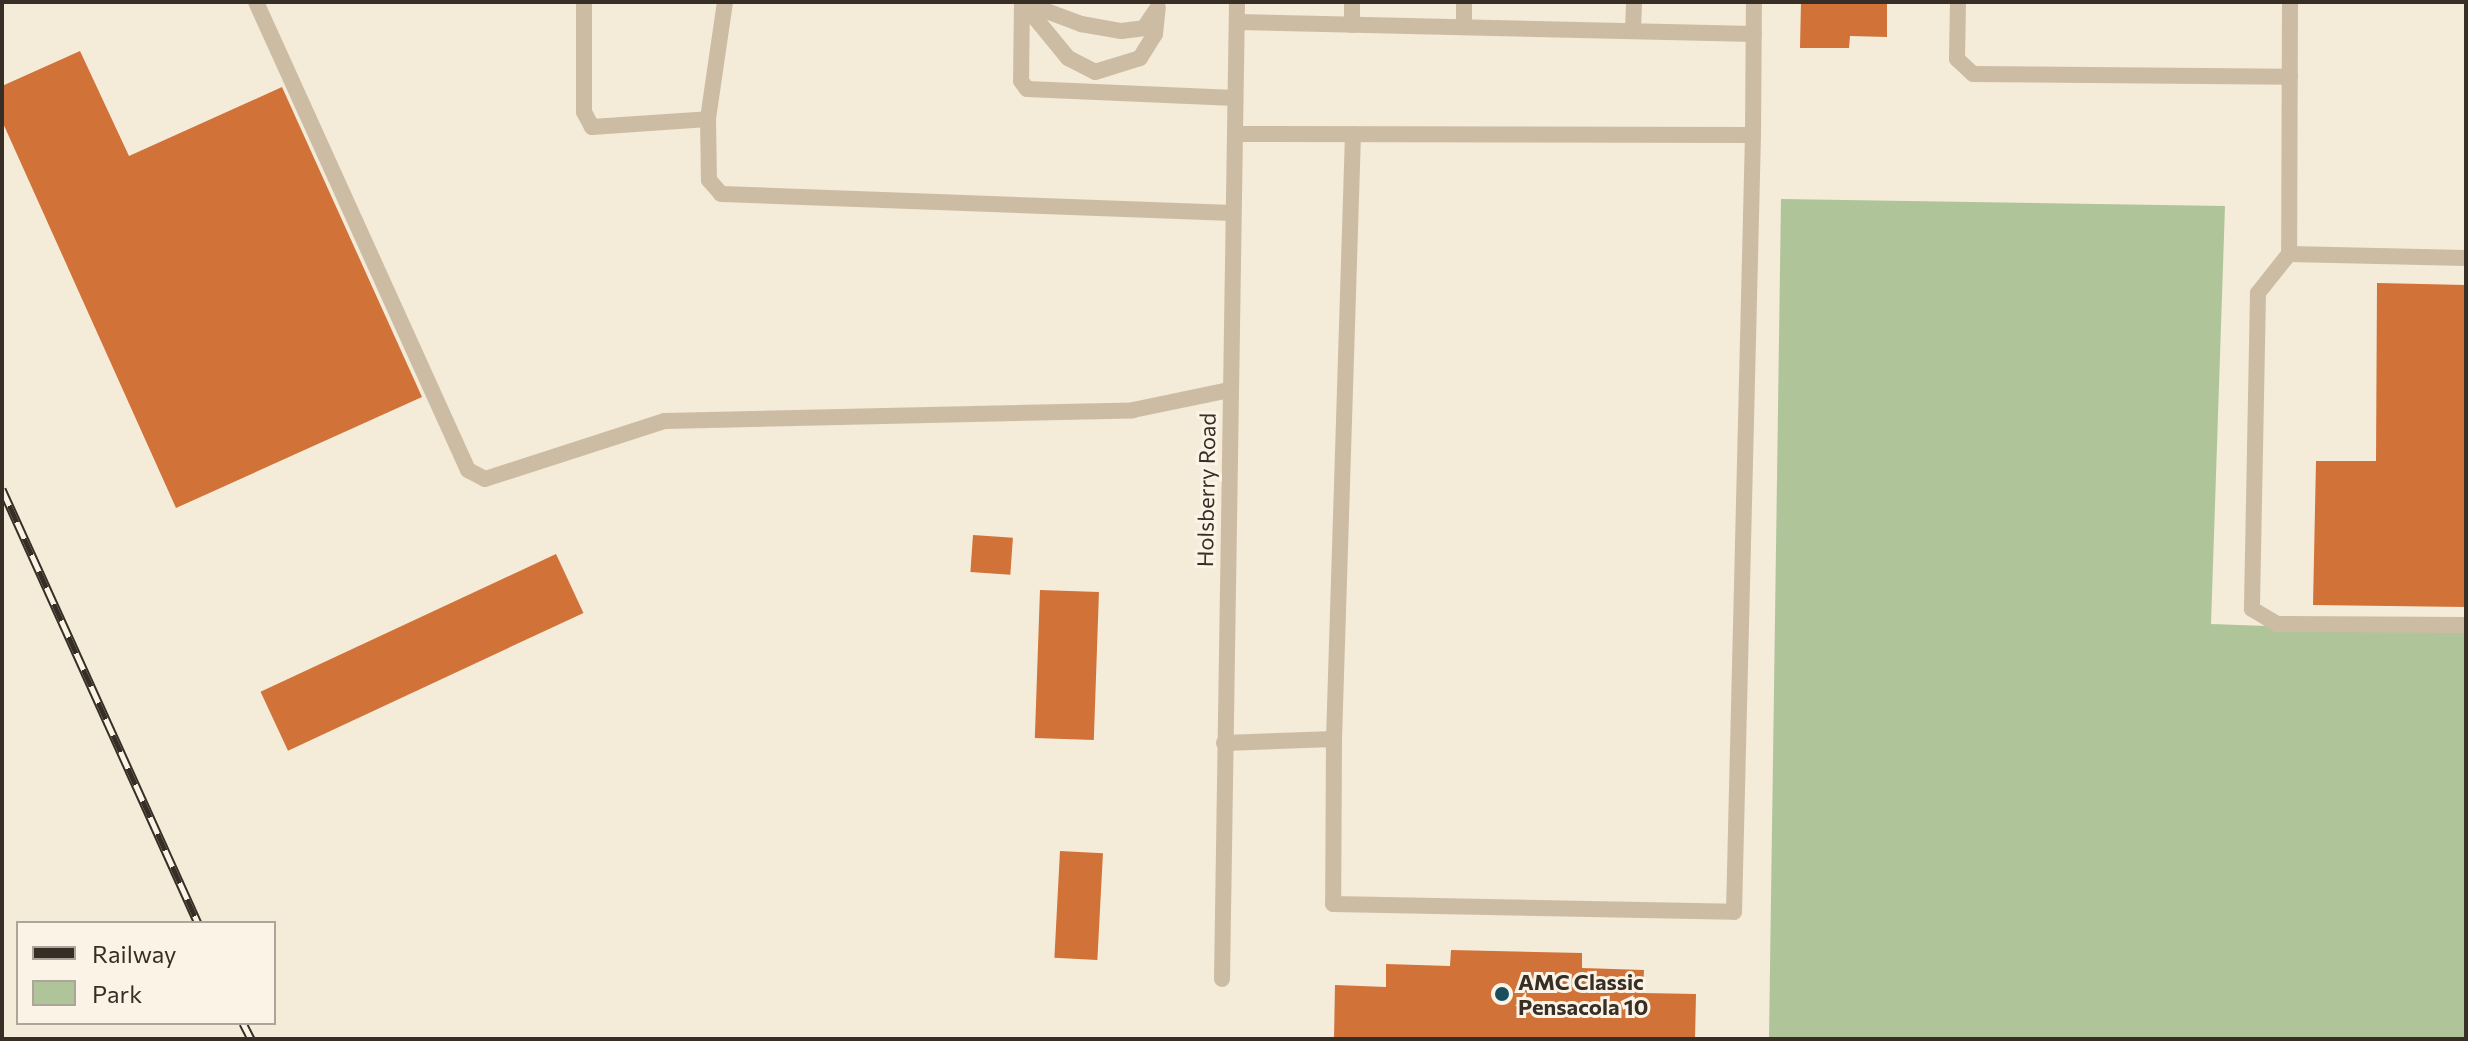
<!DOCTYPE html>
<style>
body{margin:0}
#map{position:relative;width:2468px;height:1041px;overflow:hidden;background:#f4ebd9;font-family:Commissioner,sans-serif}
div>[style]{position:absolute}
.green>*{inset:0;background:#afc498}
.building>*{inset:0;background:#d17239;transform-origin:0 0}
.lane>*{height:16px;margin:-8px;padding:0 8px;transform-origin:8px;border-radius:8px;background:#cdbca4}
.rail>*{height:9px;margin-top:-4.5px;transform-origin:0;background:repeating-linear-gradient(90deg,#fbf4e6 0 18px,#372e26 0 36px);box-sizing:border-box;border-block:2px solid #372e26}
.dots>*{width:22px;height:22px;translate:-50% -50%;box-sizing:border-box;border:4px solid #fbf4e6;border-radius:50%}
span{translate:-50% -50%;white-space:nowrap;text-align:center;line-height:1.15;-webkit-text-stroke:6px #fbf4e6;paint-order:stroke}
.street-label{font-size:22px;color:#372e26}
.poi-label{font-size:22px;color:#372e26;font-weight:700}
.left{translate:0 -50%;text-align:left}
.frame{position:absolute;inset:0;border:4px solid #372e26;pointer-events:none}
.legend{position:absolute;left:16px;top:921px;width:260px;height:104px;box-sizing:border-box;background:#fbf4e6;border:2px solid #ada599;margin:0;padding:10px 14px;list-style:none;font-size:24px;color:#372e26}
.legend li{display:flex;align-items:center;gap:16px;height:40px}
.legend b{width:40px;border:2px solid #ada599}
</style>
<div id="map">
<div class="green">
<div style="clip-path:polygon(1781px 199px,2225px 206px,2211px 624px,2466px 633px,2466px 1039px,1769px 1039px)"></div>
</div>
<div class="building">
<div style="clip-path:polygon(1801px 2px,1887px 2px,1887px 37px,1850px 36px,1849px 48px,1800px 48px)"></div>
<div style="clip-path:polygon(80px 51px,129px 156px,282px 87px,422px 397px,176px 508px,2px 121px,2px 86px)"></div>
<div style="clip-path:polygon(2377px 283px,2466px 285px,2466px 607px,2313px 605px,2316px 461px,2376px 461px)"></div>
<div style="left:973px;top:535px;width:40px;height:37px;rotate:4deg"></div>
<div style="left:556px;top:554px;width:65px;height:326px;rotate:65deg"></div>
<div style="left:1040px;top:590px;width:59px;height:148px;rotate:2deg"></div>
<div style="left:1060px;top:851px;width:43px;height:107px;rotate:3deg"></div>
<div style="clip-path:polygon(1451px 950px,1582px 953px,1582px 968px,1644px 970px,1643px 993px,1696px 994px,1695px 1039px,1334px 1039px,1335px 985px,1386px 987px,1386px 964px,1450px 966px)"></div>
</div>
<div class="lane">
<div style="left:256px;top:2px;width:514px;rotate:65.63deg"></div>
<div style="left:468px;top:470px;width:19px;rotate:28deg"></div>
<div style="left:485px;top:479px;width:189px;rotate:-17.9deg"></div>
<div style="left:665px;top:421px;width:468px;rotate:-1.3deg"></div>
<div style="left:1133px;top:410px;width:99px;rotate:-11.7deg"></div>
<div style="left:584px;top:2px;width:110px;rotate:90deg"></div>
<div style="left:584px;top:112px;width:17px;rotate:62deg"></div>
<div style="left:592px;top:127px;width:116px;rotate:-3.9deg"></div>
<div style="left:725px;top:2px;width:118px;rotate:98.3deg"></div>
<div style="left:708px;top:119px;width:61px;rotate:89.1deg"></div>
<div style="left:709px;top:180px;width:18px;rotate:49deg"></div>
<div style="left:721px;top:194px;width:512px;rotate:2.13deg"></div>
<div style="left:1022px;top:2px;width:79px;rotate:90.7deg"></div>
<div style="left:1021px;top:81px;width:10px;rotate:53deg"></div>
<div style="left:1027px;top:89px;width:208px;rotate:2.5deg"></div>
<div style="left:1022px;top:2px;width:72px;rotate:50.6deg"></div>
<div style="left:1068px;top:58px;width:30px;rotate:27deg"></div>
<div style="left:1095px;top:72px;width:47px;rotate:-17.3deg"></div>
<div style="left:1140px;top:58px;width:28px;rotate:-58deg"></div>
<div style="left:1155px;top:34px;width:27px;rotate:-84deg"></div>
<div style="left:1958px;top:2px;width:57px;rotate:91deg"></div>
<div style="left:1957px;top:59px;width:22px;rotate:43deg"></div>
<div style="left:1973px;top:74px;width:317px;rotate:0.5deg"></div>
<div style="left:2290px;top:2px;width:252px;rotate:90.2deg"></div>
<div style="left:2289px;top:254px;width:177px;rotate:1.3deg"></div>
<div style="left:1025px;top:3px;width:60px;rotate:20.6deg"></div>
<div style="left:1081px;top:24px;width:41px;rotate:9.9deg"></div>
<div style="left:1121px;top:31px;width:23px;rotate:-7deg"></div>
<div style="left:1144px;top:28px;width:22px;rotate:-56deg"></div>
<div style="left:1237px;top:22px;width:517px;rotate:1.33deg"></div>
<div style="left:1352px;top:25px;width:23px;rotate:-90deg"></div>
<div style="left:1464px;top:27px;width:25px;rotate:-90deg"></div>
<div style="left:1633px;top:31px;width:29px;rotate:-88deg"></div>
<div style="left:1753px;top:135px;width:133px;rotate:-89.6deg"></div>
<div style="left:2289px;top:254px;width:50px;rotate:128.5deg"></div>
<div style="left:2258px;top:293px;width:316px;rotate:91.1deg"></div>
<div style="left:2252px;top:609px;width:29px;rotate:31deg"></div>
<div style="left:2277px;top:624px;width:189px;rotate:0.3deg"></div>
<div style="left:1334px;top:739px;width:605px;rotate:-88.2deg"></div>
<div style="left:1224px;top:743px;width:110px;rotate:-2.1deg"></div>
<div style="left:1334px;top:739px;width:165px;rotate:90.3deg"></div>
<div style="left:1333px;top:904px;width:401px;rotate:1.1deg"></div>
<div style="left:1734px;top:912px;width:777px;rotate:-88.6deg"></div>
<div style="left:1753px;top:135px;width:518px;rotate:-179.89deg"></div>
<div style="left:1222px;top:979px;width:977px;rotate:-89.12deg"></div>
</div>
<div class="rail">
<div style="left:2px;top:489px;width:476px;rotate:65.7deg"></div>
<div style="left:243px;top:1023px;width:18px;rotate:63deg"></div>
</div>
<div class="dots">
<div style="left:1502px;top:994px;background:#184f5d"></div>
</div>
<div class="street-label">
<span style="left:1206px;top:490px;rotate:-89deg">Holsberry Road</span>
</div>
<div class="poi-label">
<span class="left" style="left:1518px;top:994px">AMC Classic<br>Pensacola 10</span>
</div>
<div class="frame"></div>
<ul class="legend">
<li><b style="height:10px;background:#372e26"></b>Railway</li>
<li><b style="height:22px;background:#afc498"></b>Park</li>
</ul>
</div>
